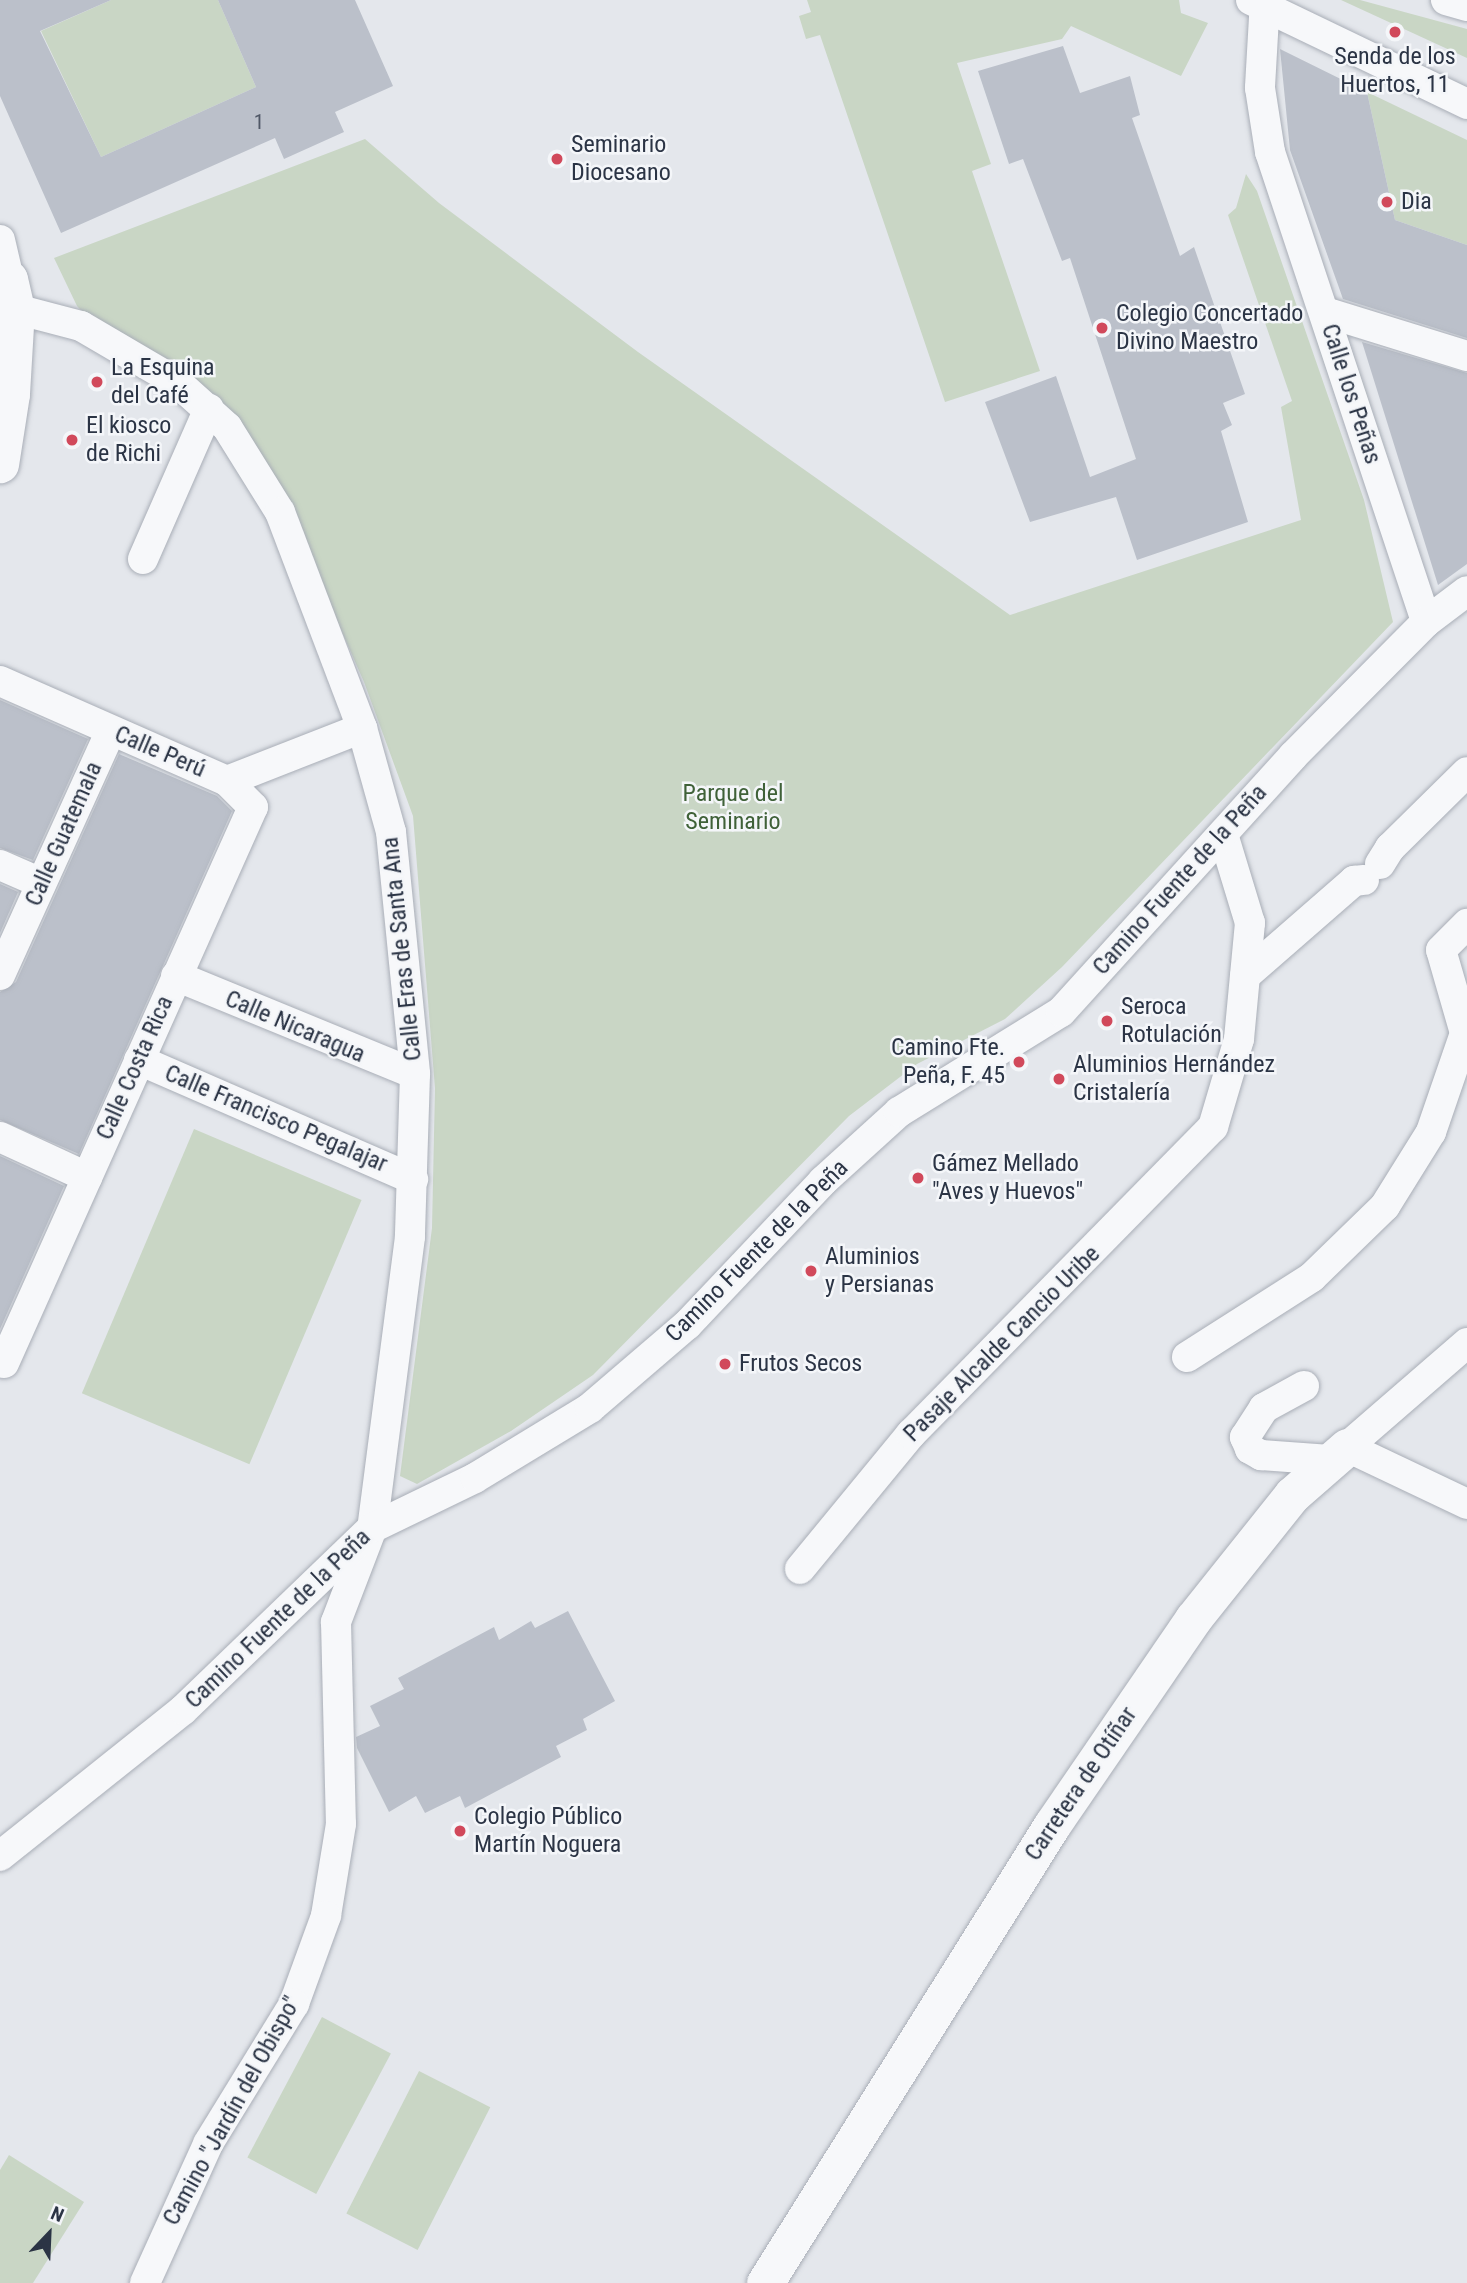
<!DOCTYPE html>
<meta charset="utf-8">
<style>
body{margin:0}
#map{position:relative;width:1467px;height:2283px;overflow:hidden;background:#e4e7ec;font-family:"Roboto Condensed",sans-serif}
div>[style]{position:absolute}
.green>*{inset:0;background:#c9d6c5;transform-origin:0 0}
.building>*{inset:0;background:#bbc0ca}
.roads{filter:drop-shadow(0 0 2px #a9aeb7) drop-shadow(0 0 2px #a9aeb7)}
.minor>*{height:30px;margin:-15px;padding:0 15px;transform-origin:15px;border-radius:15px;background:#f7f8fa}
.tertiary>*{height:37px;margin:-18.5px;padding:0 18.5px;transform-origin:18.5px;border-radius:18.5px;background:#f7f8fa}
.dots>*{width:19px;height:19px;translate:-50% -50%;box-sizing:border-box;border:4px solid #f4f6f9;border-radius:50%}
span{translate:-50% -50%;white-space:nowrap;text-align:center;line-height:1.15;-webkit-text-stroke:5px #f4f6f9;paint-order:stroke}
.number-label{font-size:21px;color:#4f5766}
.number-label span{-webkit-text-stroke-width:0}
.poi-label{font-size:24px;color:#2b3445}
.left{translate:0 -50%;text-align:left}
.right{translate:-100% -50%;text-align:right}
.street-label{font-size:24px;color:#2b3445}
.park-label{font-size:24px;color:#3f6138}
.north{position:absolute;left:14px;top:2199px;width:70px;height:70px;-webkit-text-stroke:5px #f4f6f9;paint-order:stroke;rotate:23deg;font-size:19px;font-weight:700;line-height:28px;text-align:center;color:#2b3445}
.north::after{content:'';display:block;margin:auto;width:24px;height:32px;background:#2b3445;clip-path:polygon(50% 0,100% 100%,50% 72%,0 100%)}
</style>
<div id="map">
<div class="green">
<div style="clip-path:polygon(111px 0,218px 0,256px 87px,101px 157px,41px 31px)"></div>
<div style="clip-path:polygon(807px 0,1179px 0,1181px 13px,1208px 23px,1181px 76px,1071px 26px,1062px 39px,957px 63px,991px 164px,972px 171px,1040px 371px,945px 402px,820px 35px,806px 39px,799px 16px,811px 12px)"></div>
<div style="clip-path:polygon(1341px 0,1360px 0,1467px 29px,1467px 58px)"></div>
<div style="clip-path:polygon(1367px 92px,1467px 140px,1467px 245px,1395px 220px)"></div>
<div style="clip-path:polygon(365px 139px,439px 203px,638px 352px,1010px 615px,1301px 520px,1281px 407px,1292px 401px,1228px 215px,1236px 208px,1246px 174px,1257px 191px,1364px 500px,1393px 622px,1062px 967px,1005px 1019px,917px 1064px,849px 1116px,593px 1375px,511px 1431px,417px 1484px,400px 1476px,432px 1228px,435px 1088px,413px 816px,364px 682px,285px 503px,229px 417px,102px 334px,77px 306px,54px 258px)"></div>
<div style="left:194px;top:1129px;width:182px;height:287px;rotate:23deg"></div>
<div style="left:322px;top:2017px;width:78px;height:159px;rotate:28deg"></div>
<div style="left:419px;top:2071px;width:80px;height:160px;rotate:27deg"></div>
<div style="clip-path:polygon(9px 2155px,84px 2202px,33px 2283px,0 2283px,0 2170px)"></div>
</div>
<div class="building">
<div style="clip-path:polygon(0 0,111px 0,40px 31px,101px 157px,256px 87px,218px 0,355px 0,393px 86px,335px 112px,344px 132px,284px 159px,275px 138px,61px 233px,0 96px)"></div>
<div style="clip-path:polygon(1063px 46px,1080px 93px,1130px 76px,1140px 115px,1132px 118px,1180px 256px,1194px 247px,1245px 394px,1223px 403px,1232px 425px,1221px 431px,1248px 522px,1137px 560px,1116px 497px,1030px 522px,985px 402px,1056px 376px,1090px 477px,1136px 459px,1070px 258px,1062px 261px,1023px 159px,1009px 164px,978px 71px)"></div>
<div style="clip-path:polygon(1280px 49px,1367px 92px,1395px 220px,1467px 245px,1467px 338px,1343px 299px,1290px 150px)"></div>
<div style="clip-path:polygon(1362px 342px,1467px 373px,1467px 564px,1438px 585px)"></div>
<div style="clip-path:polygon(0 700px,88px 739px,33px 860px,0 848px)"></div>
<div style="clip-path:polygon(119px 754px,217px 796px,232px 811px,79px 1154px,0 1120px,0 992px,16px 982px)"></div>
<div style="clip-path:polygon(0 884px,18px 892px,0 933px)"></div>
<div style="clip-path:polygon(0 1156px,64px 1186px,0 1329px)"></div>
<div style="clip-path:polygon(568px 1611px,615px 1701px,583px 1719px,587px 1730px,556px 1746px,561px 1757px,465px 1808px,460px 1796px,425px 1813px,416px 1796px,389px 1812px,357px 1748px,356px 1737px,380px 1726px,370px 1706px,404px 1689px,398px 1678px,494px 1627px,499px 1640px,531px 1621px,535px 1628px)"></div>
</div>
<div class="roads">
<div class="minor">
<div style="left:1251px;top:0;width:240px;rotate:25.7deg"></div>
<div style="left:1265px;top:0;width:88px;rotate:93.3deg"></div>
<div style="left:1260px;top:88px;width:65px;rotate:81.1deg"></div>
<div style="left:1270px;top:152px;width:495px;rotate:71.6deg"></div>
<div style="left:1446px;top:0;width:22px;rotate:16deg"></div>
<div style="left:0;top:240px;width:40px;rotate:77deg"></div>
<div style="left:16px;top:309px;width:67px;rotate:14.7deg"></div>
<div style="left:81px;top:326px;width:113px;rotate:30.4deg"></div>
<div style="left:178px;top:383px;width:66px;rotate:41.9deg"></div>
<div style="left:227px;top:427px;width:100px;rotate:58.1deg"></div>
<div style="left:280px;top:512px;width:231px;rotate:69.2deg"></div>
<div style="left:362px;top:728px;width:108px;rotate:74.4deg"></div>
<div style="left:391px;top:832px;width:243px;rotate:84.3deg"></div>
<div style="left:415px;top:1074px;width:163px;rotate:91.8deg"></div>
<div style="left:410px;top:1237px;width:293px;rotate:97.4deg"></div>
<div style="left:372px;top:1528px;width:101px;rotate:111deg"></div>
<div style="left:336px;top:1622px;width:202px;rotate:88.6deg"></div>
<div style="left:341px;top:1824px;width:93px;rotate:99.3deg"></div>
<div style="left:326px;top:1916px;width:94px;rotate:110deg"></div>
<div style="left:294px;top:2004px;width:164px;rotate:121.6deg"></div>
<div style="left:208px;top:2144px;width:153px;rotate:114.4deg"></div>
<div style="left:1325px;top:312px;width:149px;rotate:17.2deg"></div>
<div style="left:143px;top:559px;width:164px;rotate:-66.3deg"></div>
<div style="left:0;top:681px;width:248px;rotate:23.8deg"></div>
<div style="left:227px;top:781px;width:145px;rotate:-21.4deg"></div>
<div style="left:1380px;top:864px;width:19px;rotate:-58deg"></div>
<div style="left:1390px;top:848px;width:108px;rotate:-44.6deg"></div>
<div style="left:0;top:865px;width:45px;rotate:23.7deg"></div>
<div style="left:0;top:975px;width:267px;rotate:-65.6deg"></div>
<div style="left:176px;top:976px;width:258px;rotate:22.3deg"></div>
<div style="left:1245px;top:976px;width:145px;rotate:-41.1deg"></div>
<div style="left:1354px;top:881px;width:10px;rotate:-6deg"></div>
<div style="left:139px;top:1060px;width:299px;rotate:23.5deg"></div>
<div style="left:0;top:1137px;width:96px;rotate:24.7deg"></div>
<div style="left:1467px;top:1343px;width:159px;rotate:139.1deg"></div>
<div style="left:1347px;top:1447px;width:133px;rotate:25.4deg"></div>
<div style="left:1187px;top:1357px;width:148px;rotate:-32.6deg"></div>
<div style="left:1312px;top:1277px;width:102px;rotate:-44.2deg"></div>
<div style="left:1385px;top:1206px;width:87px;rotate:-58.1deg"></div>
<div style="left:1431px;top:1132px;width:105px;rotate:-71deg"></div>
<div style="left:1465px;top:1033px;width:86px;rotate:-106.1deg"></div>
<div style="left:1441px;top:950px;width:37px;rotate:-45deg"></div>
<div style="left:4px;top:1363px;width:609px;rotate:-65.88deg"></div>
<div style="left:253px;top:807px;width:37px;rotate:-135deg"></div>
<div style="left:1304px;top:1386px;width:46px;rotate:151.2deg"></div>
<div style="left:1264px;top:1408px;width:35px;rotate:123deg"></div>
<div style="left:1245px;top:1437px;width:13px;rotate:67deg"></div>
<div style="left:1250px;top:1449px;width:13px;rotate:29deg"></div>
<div style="left:1261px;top:1455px;width:69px;rotate:4.1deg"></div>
<div style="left:800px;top:1569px;width:175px;rotate:-50.6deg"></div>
<div style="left:911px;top:1434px;width:431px;rotate:-45.5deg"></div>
<div style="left:1213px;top:1127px;width:92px;rotate:-73.5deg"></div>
<div style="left:1239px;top:1039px;width:117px;rotate:-84.6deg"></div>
<div style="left:1250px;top:923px;width:93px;rotate:-106.9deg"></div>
<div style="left:0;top:1856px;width:234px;rotate:-38.6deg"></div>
<div style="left:183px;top:1710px;width:262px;rotate:-43.9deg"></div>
<div style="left:372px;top:1528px;width:114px;rotate:-25.9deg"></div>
<div style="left:475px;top:1478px;width:135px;rotate:-31.3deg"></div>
<div style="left:590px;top:1408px;width:128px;rotate:-40.6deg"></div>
<div style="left:687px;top:1325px;width:198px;rotate:-46.6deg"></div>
<div style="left:823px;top:1181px;width:103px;rotate:-42.2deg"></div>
<div style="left:899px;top:1112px;width:190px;rotate:-31.7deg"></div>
<div style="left:1061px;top:1012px;width:345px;rotate:-47.8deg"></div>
<div style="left:1293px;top:756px;width:189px;rotate:-45.2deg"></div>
<div style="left:1426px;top:622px;width:51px;rotate:-37.1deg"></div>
</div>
<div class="tertiary">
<div style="left:0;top:277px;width:9px;rotate:13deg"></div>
<div style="left:9px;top:279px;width:31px;rotate:77deg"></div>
<div style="left:16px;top:309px;width:85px;rotate:93.4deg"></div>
<div style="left:11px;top:394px;width:71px;rotate:98.9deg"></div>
<div style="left:765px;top:2283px;width:540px;rotate:-57.93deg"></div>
<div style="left:1052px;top:1825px;width:250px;rotate:-55.6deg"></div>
<div style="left:1193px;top:1619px;width:159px;rotate:-51.4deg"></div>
<div style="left:1292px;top:1495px;width:73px;rotate:-41.1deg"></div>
</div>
</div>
<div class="dots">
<div style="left:1395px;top:32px;background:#d1495b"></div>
<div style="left:557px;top:159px;background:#d1495b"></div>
<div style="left:1387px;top:202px;background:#d1495b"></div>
<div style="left:1102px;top:328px;background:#d1495b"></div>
<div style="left:97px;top:382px;background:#d1495b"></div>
<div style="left:72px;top:440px;background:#d1495b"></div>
<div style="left:1107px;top:1021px;background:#d1495b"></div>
<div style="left:1019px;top:1062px;background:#d1495b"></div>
<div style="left:1059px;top:1079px;background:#d1495b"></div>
<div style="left:918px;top:1178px;background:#d1495b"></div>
<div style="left:811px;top:1271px;background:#d1495b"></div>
<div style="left:725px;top:1364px;background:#d1495b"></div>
<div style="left:460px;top:1831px;background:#d1495b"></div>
</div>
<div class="number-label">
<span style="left:259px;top:122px">1</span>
</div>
<div class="poi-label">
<span style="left:1395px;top:71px">Senda de los<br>Huertos, 11</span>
<span class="left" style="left:571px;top:159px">Seminario<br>Diocesano</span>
<span class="left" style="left:1401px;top:202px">Dia</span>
<span class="left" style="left:1116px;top:328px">Colegio Concertado<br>Divino Maestro</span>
<span class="left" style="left:111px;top:382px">La Esquina<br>del Café</span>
<span class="left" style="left:86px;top:440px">El kiosco<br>de Richi</span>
<span class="left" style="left:1121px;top:1021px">Seroca<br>Rotulación</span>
<span class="right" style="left:1005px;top:1062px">Camino Fte.<br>Peña, F. 45</span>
<span class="left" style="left:1073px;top:1079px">Aluminios Hernández<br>Cristalería</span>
<span class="left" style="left:932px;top:1178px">Gámez Mellado<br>"Aves y Huevos"</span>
<span class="left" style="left:825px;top:1271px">Aluminios<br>y Persianas</span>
<span class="left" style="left:739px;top:1364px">Frutos Secos</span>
<span class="left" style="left:474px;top:1831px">Colegio Público<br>Martín Noguera</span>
</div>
<div class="street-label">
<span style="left:1351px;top:394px;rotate:72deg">Calle los Peñas</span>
<span style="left:160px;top:752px;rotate:23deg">Calle Perú</span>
<span style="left:64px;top:834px;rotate:-66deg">Calle Guatemala</span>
<span style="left:1180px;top:880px;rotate:-48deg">Camino Fuente de la Peña</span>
<span style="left:402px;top:949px;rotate:-96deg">Calle Eras de Santa Ana</span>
<span style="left:295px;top:1027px;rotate:23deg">Calle Nicaragua</span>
<span style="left:135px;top:1068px;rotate:-66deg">Calle Costa Rica</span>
<span style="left:276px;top:1119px;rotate:23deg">Calle Francisco Pegalajar</span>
<span style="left:757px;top:1251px;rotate:-45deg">Camino Fuente de la Peña</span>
<span style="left:1002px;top:1344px;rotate:-45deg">Pasaje Alcalde Cancio Uribe</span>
<span style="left:278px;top:1619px;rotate:-44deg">Camino Fuente de la Peña</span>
<span style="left:1081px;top:1784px;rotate:-56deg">Carretera de Otíñar</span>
<span style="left:232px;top:2111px;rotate:-61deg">Camino "Jardín del Obispo"</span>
</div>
<div class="park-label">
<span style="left:733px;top:808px">Parque del<br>Seminario</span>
</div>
<div class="north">N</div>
</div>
